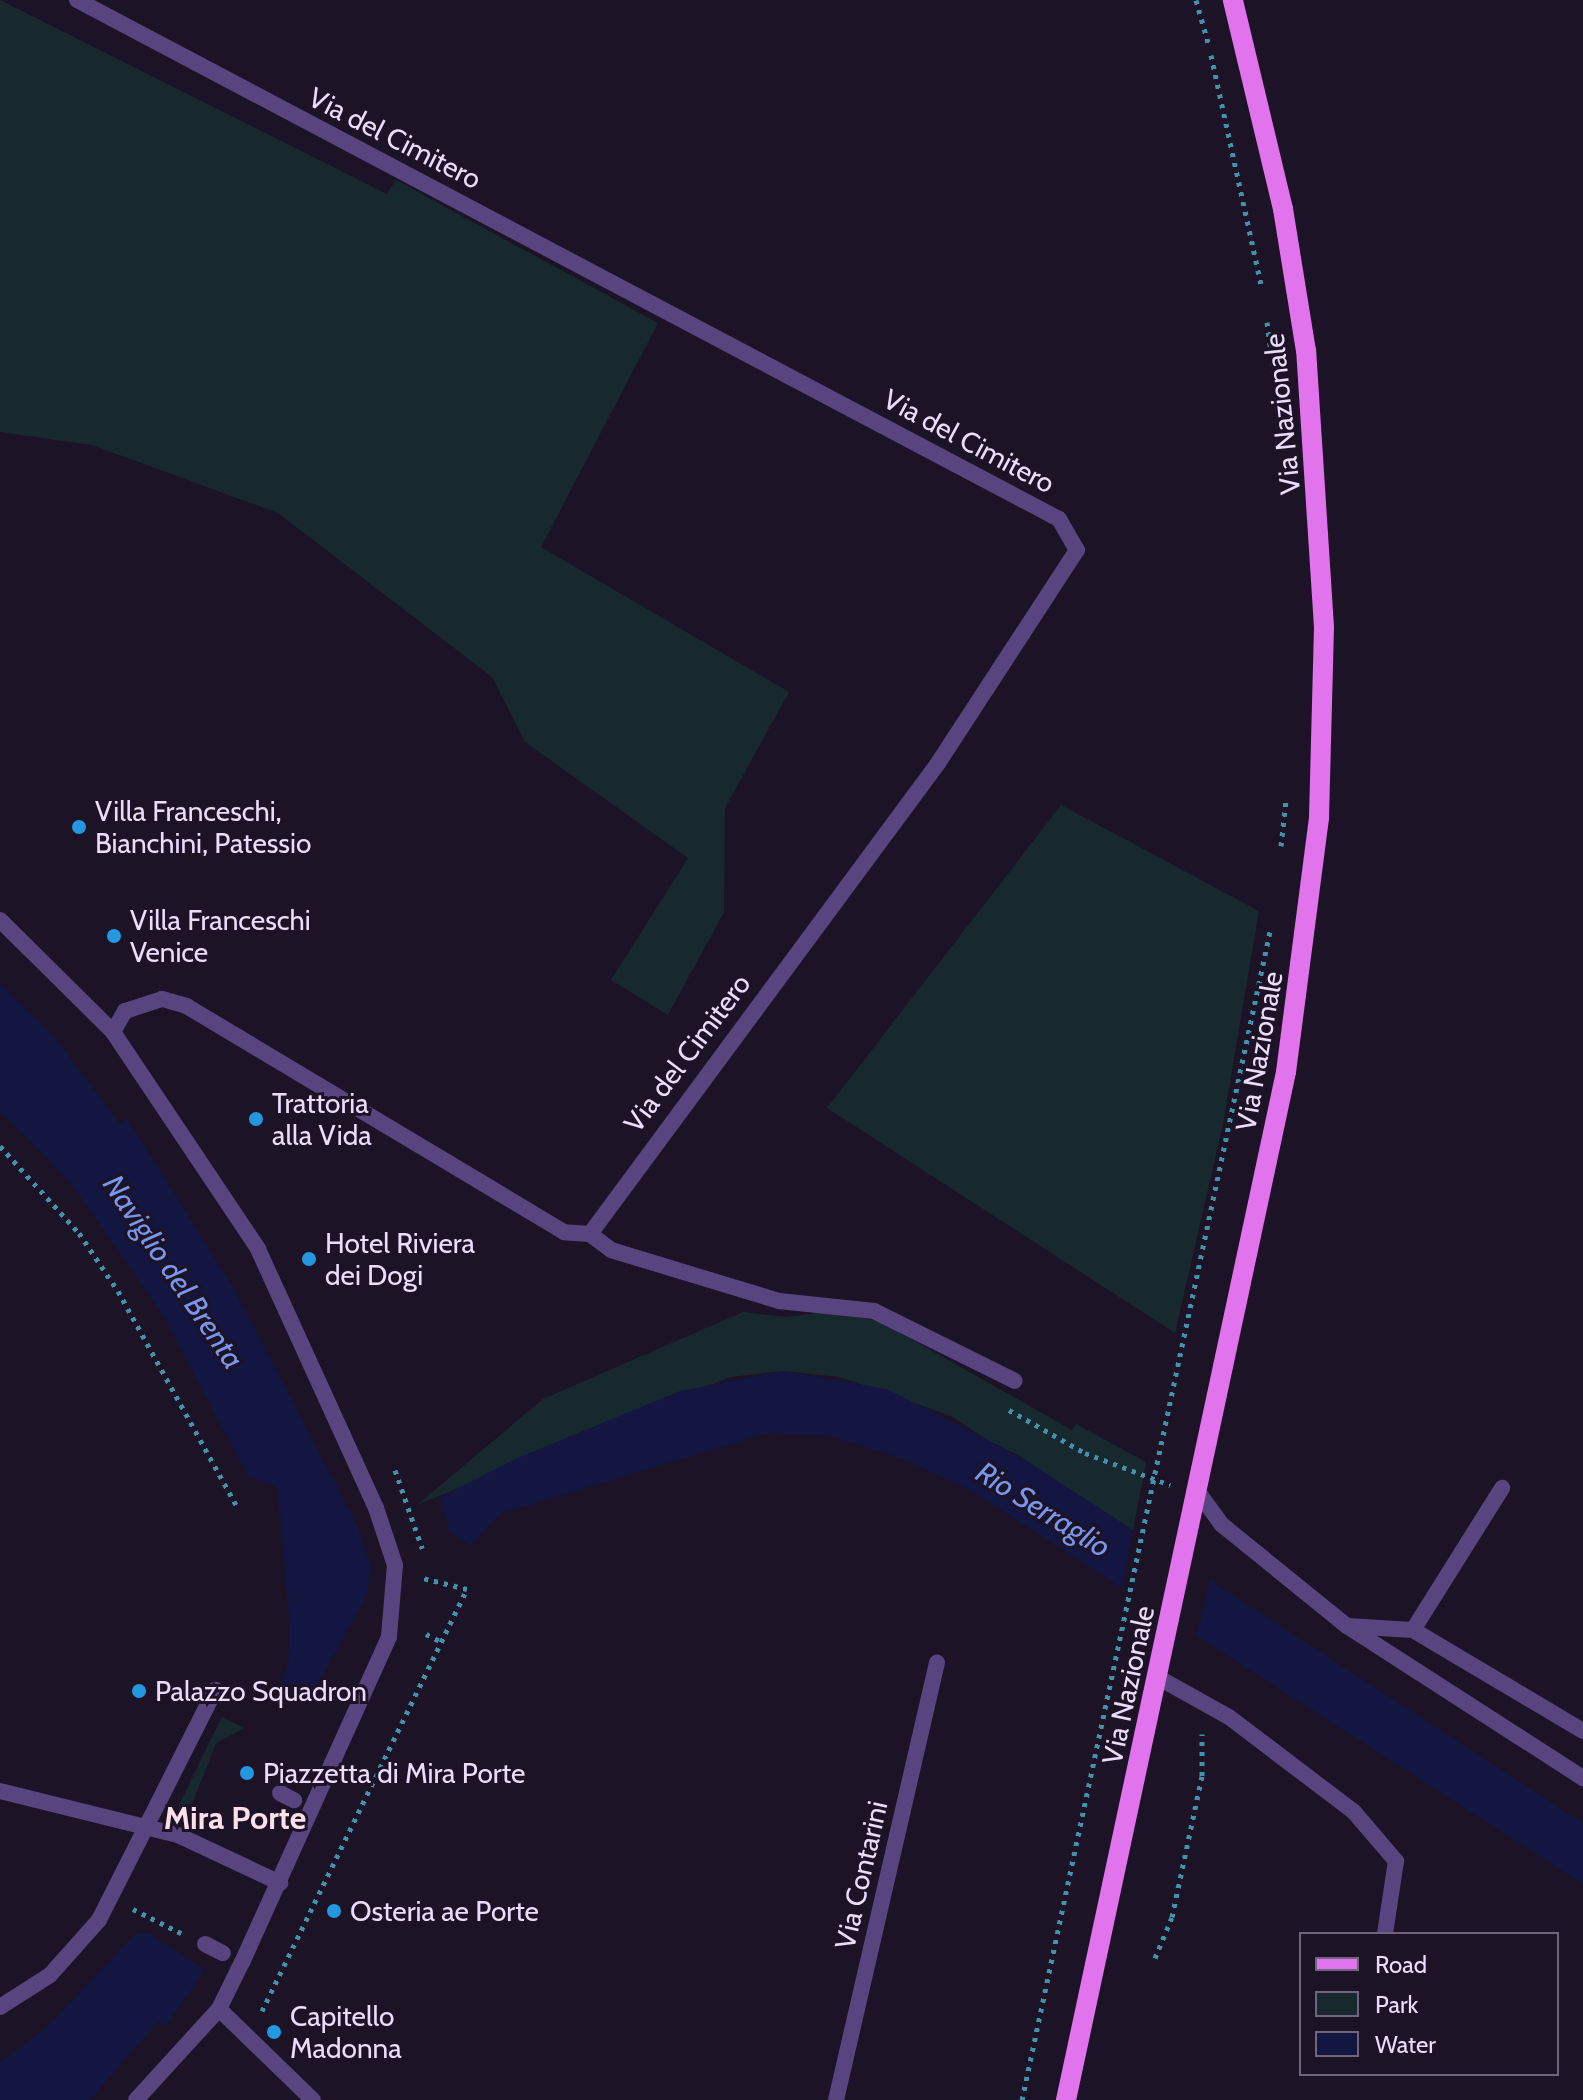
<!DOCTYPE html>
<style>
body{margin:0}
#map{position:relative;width:1583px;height:2100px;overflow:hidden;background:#1c1326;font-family:Cabin,sans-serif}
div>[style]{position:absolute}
.green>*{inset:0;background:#17292f}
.water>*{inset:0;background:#121641}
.pier>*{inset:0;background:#1c1326}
.path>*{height:5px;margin-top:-2.5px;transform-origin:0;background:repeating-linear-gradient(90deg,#4193ab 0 4px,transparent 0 10px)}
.service>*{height:16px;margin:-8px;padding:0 8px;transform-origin:8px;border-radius:8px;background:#58457f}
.pedestrian>*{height:16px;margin:-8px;padding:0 8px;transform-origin:8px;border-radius:8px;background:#58457f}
.minor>*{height:16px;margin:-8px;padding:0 8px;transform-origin:8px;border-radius:8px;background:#58457f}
.primary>*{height:20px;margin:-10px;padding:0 10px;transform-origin:10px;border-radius:10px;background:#e173ec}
.dots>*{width:22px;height:22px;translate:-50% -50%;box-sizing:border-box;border:4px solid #1c1326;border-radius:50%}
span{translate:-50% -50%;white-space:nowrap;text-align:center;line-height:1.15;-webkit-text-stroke:6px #1c1326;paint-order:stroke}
.street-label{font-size:28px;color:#e9ddfa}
.poi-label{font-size:28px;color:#e9ddfa}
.left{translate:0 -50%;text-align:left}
.water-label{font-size:30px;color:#7996ec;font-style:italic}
.quarter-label{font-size:32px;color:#fbdfe9;font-weight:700}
.legend{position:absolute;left:1299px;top:1932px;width:260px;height:144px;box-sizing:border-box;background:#1c1326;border:2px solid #6e647b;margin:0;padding:10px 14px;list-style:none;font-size:24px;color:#e9ddfa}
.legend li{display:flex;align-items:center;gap:16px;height:40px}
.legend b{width:40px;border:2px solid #6e647b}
</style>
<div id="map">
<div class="green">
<div style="clip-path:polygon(0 0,387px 194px,396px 180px,658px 323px,541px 547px,789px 692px,725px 808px,724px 912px,668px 1015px,611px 980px,688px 858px,525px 742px,492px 677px,278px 513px,92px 445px,0 432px)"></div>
<div style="clip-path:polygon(1061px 805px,1259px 911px,1223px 1124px,1175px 1333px,827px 1108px)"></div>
<div style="clip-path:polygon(831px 1311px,881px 1322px,1072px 1430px,1076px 1424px,1146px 1462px,1132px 1535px,951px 1416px,840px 1377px,783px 1371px,730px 1377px,417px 1505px,543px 1399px,743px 1312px,787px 1317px)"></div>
<div style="clip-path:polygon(222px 1717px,245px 1728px,216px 1743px,187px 1817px,176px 1811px)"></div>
</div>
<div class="water">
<div style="clip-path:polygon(0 983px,53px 1035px,120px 1124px,127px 1118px,233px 1287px,358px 1527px,371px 1568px,367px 1595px,307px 1704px,278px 1690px,288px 1664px,289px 1621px,277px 1488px,248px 1476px,161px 1312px,70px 1182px,0 1111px)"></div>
<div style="clip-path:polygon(783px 1371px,887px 1389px,1018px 1455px,1583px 1823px,1583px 1884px,973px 1492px,900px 1458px,830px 1436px,768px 1433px,500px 1514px,471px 1545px,450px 1533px,440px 1498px,515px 1459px,680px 1391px)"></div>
<div style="clip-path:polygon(149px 1933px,205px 1970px,165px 2027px,158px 2022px,90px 2100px,0 2100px,0 2063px,50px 2024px,134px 1935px)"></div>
</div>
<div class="pier">
<div style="clip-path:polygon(276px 1510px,280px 1510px,289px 1621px,288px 1664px,276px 1694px,285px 1621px)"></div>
<div style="clip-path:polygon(1133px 1530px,1210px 1578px,1196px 1639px,1122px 1591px)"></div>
</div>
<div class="path">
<div style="left:1196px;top:0;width:48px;rotate:74.2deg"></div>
<div style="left:1211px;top:55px;width:234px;rotate:77.7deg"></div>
<div style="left:1267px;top:322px;width:53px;rotate:82.5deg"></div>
<div style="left:1281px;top:846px;width:46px;rotate:-83.8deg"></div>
<div style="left:0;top:1146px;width:118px;rotate:47.8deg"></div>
<div style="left:79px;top:1233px;width:70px;rotate:56.1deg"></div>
<div style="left:118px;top:1291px;width:248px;rotate:61.1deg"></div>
<div style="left:1009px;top:1410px;width:87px;rotate:29.5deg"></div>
<div style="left:1085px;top:1453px;width:91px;rotate:20.6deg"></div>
<div style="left:395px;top:1470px;width:83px;rotate:70.9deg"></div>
<div style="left:426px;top:1634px;width:16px;rotate:27deg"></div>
<div style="left:133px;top:1909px;width:54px;rotate:26.6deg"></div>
<div style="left:1155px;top:1958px;width:44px;rotate:-67.5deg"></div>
<div style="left:1172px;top:1917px;width:144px;rotate:-78deg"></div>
<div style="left:1202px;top:1776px;width:42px;rotate:-90deg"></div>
<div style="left:262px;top:2011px;width:469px;rotate:-64.1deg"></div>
<div style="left:467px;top:1589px;width:45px;rotate:-166deg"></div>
<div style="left:1022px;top:2100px;width:1195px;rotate:-78.02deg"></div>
</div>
<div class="service">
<div style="left:779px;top:1301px;width:96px;rotate:6deg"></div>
<div style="left:874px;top:1311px;width:157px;rotate:26.4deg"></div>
<div style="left:1347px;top:1626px;width:66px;rotate:3.5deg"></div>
<div style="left:1413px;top:1630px;width:198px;rotate:30.7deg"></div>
<div style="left:1413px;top:1630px;width:168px;rotate:-57.9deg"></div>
<div style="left:1159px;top:1678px;width:80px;rotate:29.1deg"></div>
<div style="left:1229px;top:1717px;width:157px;rotate:37.2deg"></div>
<div style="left:1354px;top:1812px;width:65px;rotate:49.4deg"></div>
<div style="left:1396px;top:1861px;width:74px;rotate:98.6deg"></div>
<div style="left:0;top:2007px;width:59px;rotate:-32.6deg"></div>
<div style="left:50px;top:1975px;width:74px;rotate:-48.3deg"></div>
<div style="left:99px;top:1920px;width:258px;rotate:-63.2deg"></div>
</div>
<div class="pedestrian">
<div style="left:280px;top:1793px;width:16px;rotate:27deg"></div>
<div style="left:205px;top:1944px;width:20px;rotate:27deg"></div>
</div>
<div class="minor">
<div style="left:77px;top:0;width:1111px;rotate:27.86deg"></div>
<div style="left:1059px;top:519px;width:36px;rotate:60deg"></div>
<div style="left:1077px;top:550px;width:253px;rotate:123.1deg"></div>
<div style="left:939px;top:762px;width:587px;rotate:126.48deg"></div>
<div style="left:590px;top:1234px;width:26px;rotate:-176deg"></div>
<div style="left:564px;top:1232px;width:440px;rotate:-149.1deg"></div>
<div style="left:187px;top:1006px;width:26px;rotate:-164deg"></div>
<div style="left:162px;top:999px;width:39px;rotate:162deg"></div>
<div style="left:125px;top:1011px;width:24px;rotate:120deg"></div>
<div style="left:0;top:920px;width:159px;rotate:44.7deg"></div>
<div style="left:113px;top:1032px;width:261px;rotate:56.2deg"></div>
<div style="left:258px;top:1249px;width:285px;rotate:65.5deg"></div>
<div style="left:376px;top:1508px;width:60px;rotate:71.6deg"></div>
<div style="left:395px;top:1565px;width:72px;rotate:94.8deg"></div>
<div style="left:389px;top:1637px;width:357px;rotate:114.3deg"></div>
<div style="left:242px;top:1962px;width:52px;rotate:116.1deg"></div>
<div style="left:219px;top:2009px;width:123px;rotate:132.4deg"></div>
<div style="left:590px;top:1234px;width:26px;rotate:37deg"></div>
<div style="left:611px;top:1250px;width:176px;rotate:16.9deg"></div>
<div style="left:1198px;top:1492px;width:39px;rotate:54deg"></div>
<div style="left:1221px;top:1524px;width:162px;rotate:39deg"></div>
<div style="left:1347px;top:1626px;width:281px;rotate:32.8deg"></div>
<div style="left:0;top:1791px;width:183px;rotate:13.9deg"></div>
<div style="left:178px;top:1835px;width:113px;rotate:25.2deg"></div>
<div style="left:219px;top:2009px;width:131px;rotate:44.1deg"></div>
<div style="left:836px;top:2100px;width:449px;rotate:-77deg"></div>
</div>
<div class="primary">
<div style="left:1066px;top:2100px;width:1051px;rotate:-77.92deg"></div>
<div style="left:1286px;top:1072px;width:256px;rotate:-82.6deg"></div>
<div style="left:1319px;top:818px;width:191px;rotate:-88.5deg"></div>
<div style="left:1324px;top:627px;width:277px;rotate:-93.7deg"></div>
<div style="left:1306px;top:351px;width:144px;rotate:-99.2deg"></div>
<div style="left:1283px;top:209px;width:215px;rotate:-103.5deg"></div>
</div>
<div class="dots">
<div style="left:79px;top:827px;background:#2397e0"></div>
<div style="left:114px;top:936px;background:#2397e0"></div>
<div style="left:256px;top:1119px;background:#2397e0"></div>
<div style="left:309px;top:1259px;background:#2397e0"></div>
<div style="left:139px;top:1691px;background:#2397e0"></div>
<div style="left:247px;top:1773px;background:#2397e0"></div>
<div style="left:334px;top:1911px;background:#2397e0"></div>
<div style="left:274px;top:2032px;background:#2397e0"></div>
</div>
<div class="street-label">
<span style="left:395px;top:138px;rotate:27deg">Via del Cimitero</span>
<span style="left:1282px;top:414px;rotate:-96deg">Via Nazionale</span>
<span style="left:969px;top:441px;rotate:28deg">Via del Cimitero</span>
<span style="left:1259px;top:1051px;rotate:-80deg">Via Nazionale</span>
<span style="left:687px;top:1053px;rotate:-53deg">Via del Cimitero</span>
<span style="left:1128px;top:1685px;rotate:-78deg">Via Nazionale</span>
<span style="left:861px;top:1875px;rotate:-77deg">Via Contarini</span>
</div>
<div class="poi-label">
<span class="left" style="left:95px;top:827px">Villa Franceschi,<br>Bianchini, Patessio</span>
<span class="left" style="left:130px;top:936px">Villa Franceschi<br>Venice</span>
<span class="left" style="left:272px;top:1119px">Trattoria<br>alla Vida</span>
<span class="left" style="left:325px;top:1259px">Hotel Riviera<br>dei Dogi</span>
<span class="left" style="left:155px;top:1691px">Palazzo Squadron</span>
<span class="left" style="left:263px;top:1773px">Piazzetta di Mira Porte</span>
<span class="left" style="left:350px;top:1911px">Osteria ae Porte</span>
<span class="left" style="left:290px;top:2032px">Capitello<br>Madonna</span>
</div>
<div class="water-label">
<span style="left:173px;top:1272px;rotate:56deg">Naviglio del Brenta</span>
<span style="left:1043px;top:1510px;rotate:32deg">Rio Serraglio</span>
</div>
<div class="quarter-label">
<span style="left:235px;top:1818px">Mira Porte</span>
</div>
<ul class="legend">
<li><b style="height:10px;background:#e173ec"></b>Road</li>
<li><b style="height:22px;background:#17292f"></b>Park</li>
<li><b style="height:22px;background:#121641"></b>Water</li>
</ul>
</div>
